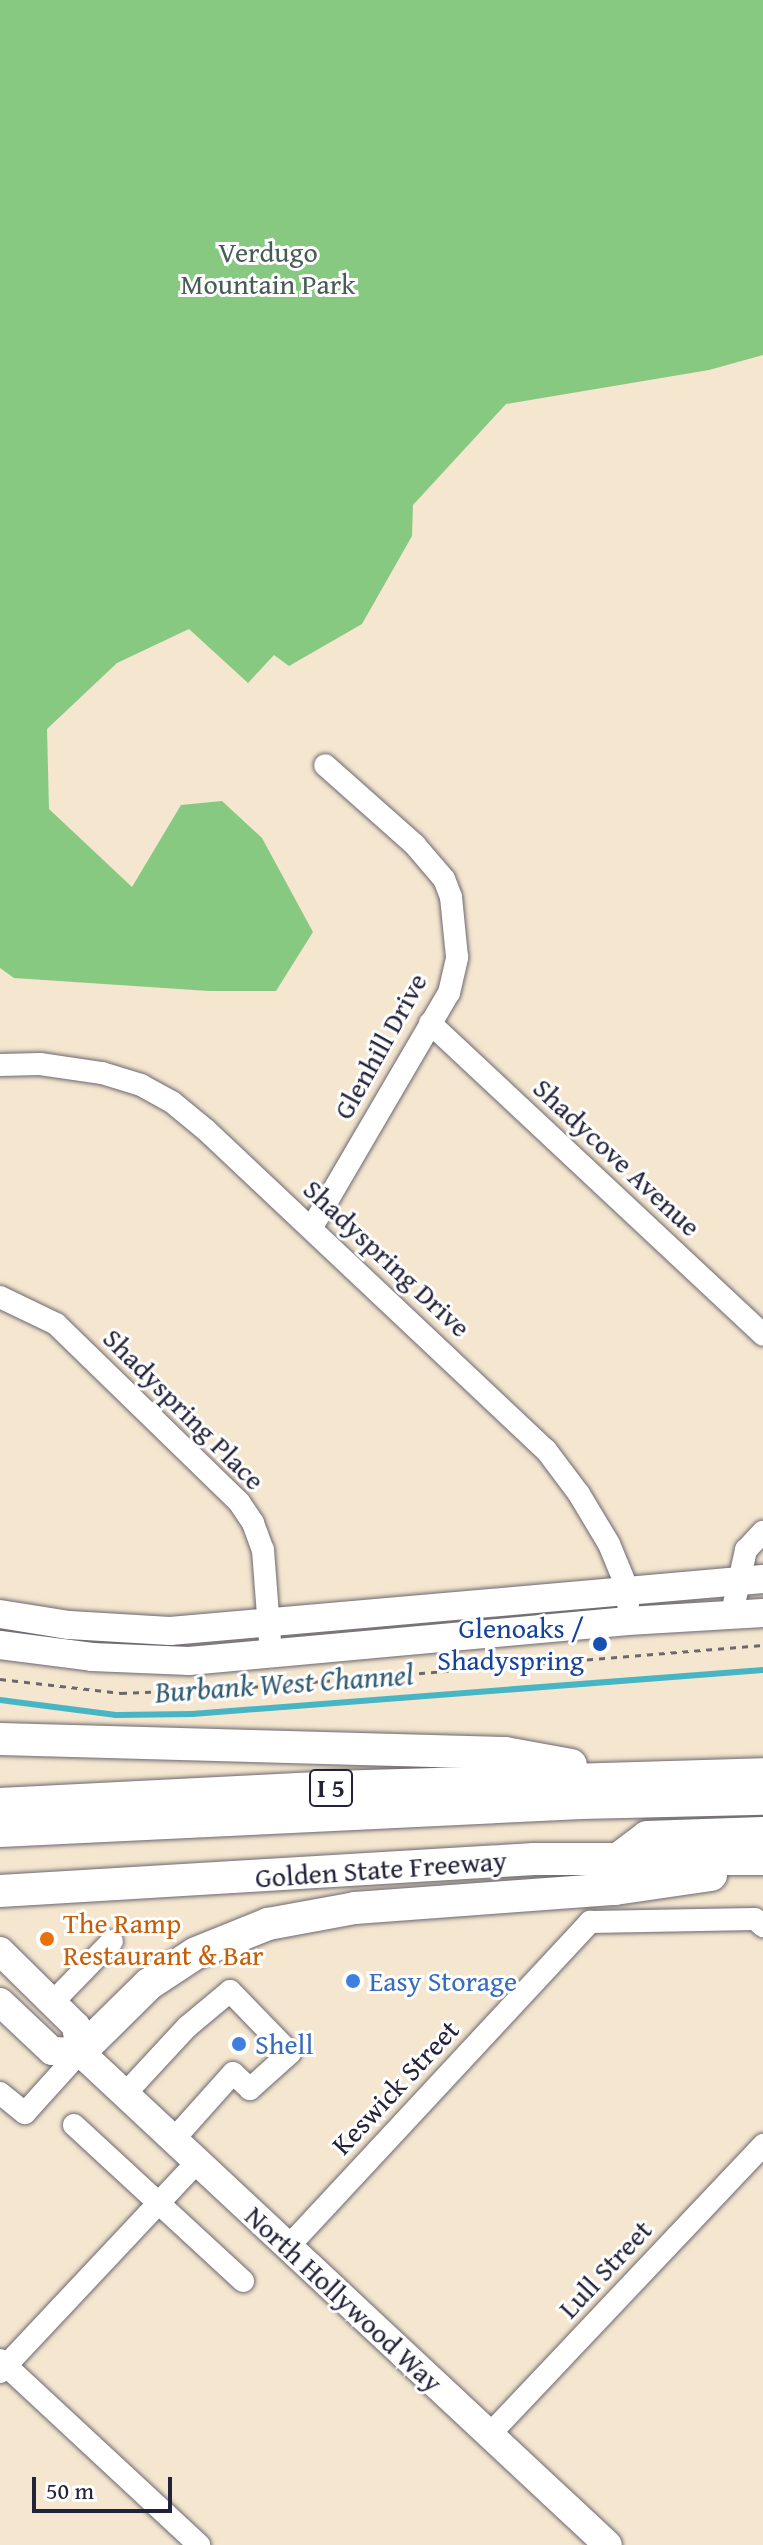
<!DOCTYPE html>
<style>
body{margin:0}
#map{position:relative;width:763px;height:2545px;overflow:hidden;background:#f4e6cf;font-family:"Gentium Book Plus",serif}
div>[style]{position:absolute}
.green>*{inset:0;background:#88c981}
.stream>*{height:6px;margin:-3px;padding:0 3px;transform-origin:3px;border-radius:3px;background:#48b5c4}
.path>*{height:3px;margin-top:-1.5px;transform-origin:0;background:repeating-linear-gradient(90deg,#6c676f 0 6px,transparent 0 12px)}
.roads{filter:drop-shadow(0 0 2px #6c676f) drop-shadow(0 0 2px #6c676f)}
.minor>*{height:22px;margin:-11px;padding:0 11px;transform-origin:11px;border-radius:11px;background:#fff}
.major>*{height:28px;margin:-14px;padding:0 14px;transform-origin:14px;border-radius:14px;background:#fff}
.highway>*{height:32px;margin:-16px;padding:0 16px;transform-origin:16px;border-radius:16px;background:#fff}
.dots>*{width:22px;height:22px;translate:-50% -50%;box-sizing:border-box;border:4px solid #fff;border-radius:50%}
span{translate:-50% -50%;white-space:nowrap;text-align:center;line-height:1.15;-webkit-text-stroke:6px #fff;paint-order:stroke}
.shield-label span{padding:2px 6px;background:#fff;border:2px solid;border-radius:6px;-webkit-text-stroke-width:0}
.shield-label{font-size:26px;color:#22223b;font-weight:700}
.park-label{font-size:28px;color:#465c54}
.street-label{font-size:28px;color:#22223b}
.transit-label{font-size:28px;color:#164399}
.right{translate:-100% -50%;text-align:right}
.food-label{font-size:28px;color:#c56008}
.left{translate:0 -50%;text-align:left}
.shop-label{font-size:28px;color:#366cbe}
.water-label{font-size:30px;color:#315d72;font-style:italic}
.scale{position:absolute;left:32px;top:2477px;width:140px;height:36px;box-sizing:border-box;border:4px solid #22223b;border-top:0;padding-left:10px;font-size:24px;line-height:28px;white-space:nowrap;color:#22223b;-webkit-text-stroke:6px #fff;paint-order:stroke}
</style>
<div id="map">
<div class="green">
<div style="clip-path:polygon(0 0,763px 0,763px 355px,709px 370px,506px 404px,413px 505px,412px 536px,362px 624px,289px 666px,274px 655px,248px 683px,189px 629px,117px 663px,47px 729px,49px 809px,132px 887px,181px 805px,222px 801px,262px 838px,313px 932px,276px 991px,209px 991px,14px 978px,0 968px)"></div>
</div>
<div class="stream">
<div style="left:0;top:1700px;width:117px;rotate:7.4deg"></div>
<div style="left:116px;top:1715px;width:76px;rotate:-0.8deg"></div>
<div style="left:192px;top:1714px;width:573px;rotate:-4.41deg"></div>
</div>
<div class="path">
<div style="left:0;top:1679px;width:122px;rotate:6.6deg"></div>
<div style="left:121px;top:1693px;width:119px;rotate:-2.4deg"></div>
<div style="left:240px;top:1688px;width:525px;rotate:-4.7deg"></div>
</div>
<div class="roads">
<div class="minor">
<div style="left:430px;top:1023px;width:456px;rotate:43.1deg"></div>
<div style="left:0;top:1065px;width:40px;rotate:-1.4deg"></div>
<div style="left:40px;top:1064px;width:63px;rotate:8.3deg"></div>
<div style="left:102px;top:1073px;width:41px;rotate:17.1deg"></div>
<div style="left:141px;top:1085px;width:35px;rotate:29deg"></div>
<div style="left:172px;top:1102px;width:44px;rotate:39.5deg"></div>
<div style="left:206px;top:1130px;width:467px;rotate:43.3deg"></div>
<div style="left:546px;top:1450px;width:55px;rotate:53.1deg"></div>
<div style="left:579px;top:1494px;width:58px;rotate:59deg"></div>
<div style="left:609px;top:1544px;width:50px;rotate:67.6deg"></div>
<div style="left:628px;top:1590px;width:14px;rotate:90deg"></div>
<div style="left:312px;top:1227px;width:271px;rotate:-59.7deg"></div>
<div style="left:449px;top:993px;width:37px;rotate:-77deg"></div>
<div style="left:457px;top:957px;width:60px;rotate:-95.7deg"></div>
<div style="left:451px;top:897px;width:19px;rotate:-111deg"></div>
<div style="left:444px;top:879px;width:45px;rotate:-130.5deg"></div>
<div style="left:415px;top:845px;width:120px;rotate:-138.4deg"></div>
<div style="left:0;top:1297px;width:62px;rotate:25.7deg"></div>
<div style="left:56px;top:1324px;width:255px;rotate:44.2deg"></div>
<div style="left:239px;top:1502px;width:25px;rotate:56deg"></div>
<div style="left:253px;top:1523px;width:29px;rotate:70deg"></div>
<div style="left:263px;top:1550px;width:103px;rotate:85.6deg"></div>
<div style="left:732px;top:1613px;width:65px;rotate:-77.5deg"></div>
<div style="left:746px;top:1550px;width:25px;rotate:-47deg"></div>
<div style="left:52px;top:2003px;width:86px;rotate:-45.9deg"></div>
<div style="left:0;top:2093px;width:32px;rotate:39deg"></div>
<div style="left:25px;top:2113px;width:82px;rotate:-48deg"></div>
<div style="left:124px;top:2095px;width:93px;rotate:-47.2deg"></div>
<div style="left:187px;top:2027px;width:56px;rotate:-39.9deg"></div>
<div style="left:230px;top:1991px;width:86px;rotate:45.9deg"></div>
<div style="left:290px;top:2053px;width:54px;rotate:138deg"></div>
<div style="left:250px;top:2089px;width:23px;rotate:-137deg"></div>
<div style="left:233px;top:2073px;width:90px;rotate:131.8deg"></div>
<div style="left:74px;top:2125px;width:230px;rotate:42.7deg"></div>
<div style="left:288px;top:2247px;width:444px;rotate:-47.1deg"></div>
<div style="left:590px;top:1922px;width:165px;rotate:-1deg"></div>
<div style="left:755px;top:1919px;width:11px;rotate:41deg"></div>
<div style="left:0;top:2360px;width:272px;rotate:42.9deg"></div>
<div style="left:0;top:2372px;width:288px;rotate:-46.8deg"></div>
<div style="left:490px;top:2434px;width:398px;rotate:-46.6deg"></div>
</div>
<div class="major">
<div style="left:0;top:1614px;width:70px;rotate:9.1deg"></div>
<div style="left:69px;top:1625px;width:101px;rotate:3.4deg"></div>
<div style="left:170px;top:1631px;width:595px;rotate:-5.01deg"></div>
<div style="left:0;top:1645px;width:93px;rotate:7.4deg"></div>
<div style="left:92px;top:1657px;width:97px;rotate:2.4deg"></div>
<div style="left:189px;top:1661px;width:441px;rotate:-5.2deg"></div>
<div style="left:628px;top:1621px;width:135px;rotate:-3.4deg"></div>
<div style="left:0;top:1951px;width:107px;rotate:44.6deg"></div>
<div style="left:76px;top:2026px;width:26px;rotate:81deg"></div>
<div style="left:80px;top:2052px;width:722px;rotate:43.04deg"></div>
<div style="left:0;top:2002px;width:71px;rotate:43.3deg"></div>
<div style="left:52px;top:2051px;width:28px;rotate:2deg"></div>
</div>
<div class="highway">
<div style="left:0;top:1739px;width:505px;rotate:1.59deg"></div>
<div style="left:505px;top:1753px;width:67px;rotate:10.3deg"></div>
<div style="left:0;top:1804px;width:333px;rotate:-2.9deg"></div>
<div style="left:333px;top:1787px;width:430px;rotate:-1.7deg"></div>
<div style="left:0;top:1831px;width:582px;rotate:-2.76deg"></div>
<div style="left:581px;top:1803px;width:182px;rotate:-1.3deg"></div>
<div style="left:618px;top:1859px;width:36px;rotate:-37deg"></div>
<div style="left:647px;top:1837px;width:116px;rotate:-2deg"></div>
<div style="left:0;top:1891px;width:535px;rotate:-3.43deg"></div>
<div style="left:534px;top:1859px;width:229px"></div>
<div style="left:80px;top:2052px;width:97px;rotate:-44.6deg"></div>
<div style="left:149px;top:1984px;width:56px;rotate:-33.4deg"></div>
<div style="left:196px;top:1953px;width:78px;rotate:-21.9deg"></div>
<div style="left:268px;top:1924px;width:88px;rotate:-10.4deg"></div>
<div style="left:355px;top:1908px;width:261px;rotate:-4.2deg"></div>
<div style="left:615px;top:1889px;width:97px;rotate:-8.3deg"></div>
</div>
</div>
<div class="dots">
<div style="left:600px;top:1644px;background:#1a4fb4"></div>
<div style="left:47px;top:1939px;background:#e8710a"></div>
<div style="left:353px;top:1981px;background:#3f7fe0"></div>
<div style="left:239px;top:2044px;background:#3f7fe0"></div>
</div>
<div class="shield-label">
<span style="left:331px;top:1788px">I 5</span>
</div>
<div class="park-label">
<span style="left:268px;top:268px">Verdugo<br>Mountain Park</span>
</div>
<div class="street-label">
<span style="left:380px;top:1046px;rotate:-61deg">Glenhill Drive</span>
<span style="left:617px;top:1157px;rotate:43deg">Shadycove Avenue</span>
<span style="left:387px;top:1258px;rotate:43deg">Shadyspring Drive</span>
<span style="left:184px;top:1409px;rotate:45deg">Shadyspring Place</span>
<span style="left:381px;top:1869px;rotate:-4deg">Golden State Freeway</span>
<span style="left:395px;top:2087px;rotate:-47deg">Keswick Street</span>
<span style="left:605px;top:2269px;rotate:-47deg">Lull Street</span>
<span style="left:344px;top:2299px;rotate:43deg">North Hollywood Way</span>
</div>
<div class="transit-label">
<span class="right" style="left:584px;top:1644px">Glenoaks /<br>Shadyspring</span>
</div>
<div class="food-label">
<span class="left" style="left:63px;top:1939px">The Ramp<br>Restaurant &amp; Bar</span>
</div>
<div class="shop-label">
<span class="left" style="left:369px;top:1981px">Easy Storage</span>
<span class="left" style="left:255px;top:2044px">Shell</span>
</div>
<div class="water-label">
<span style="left:284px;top:1683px;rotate:-4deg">Burbank West Channel</span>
</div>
<div class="scale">50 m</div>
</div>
